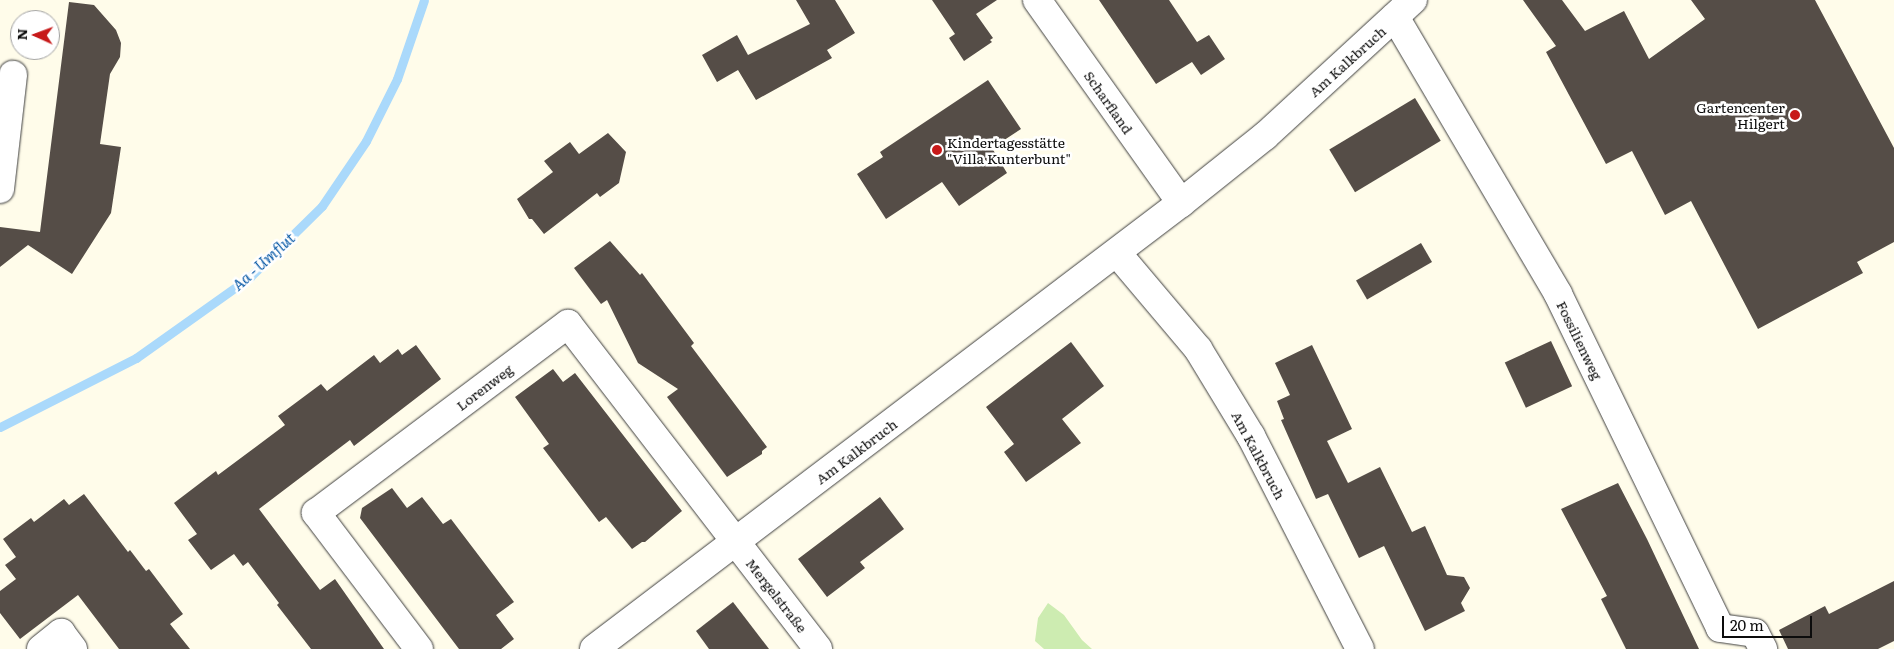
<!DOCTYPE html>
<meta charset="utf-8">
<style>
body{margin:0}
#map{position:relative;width:1894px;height:649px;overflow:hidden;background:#fffcea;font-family:Literata,serif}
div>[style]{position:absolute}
.green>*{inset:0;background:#cdecb1}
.stream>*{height:9px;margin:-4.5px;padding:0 4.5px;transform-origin:4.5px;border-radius:4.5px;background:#aad9fb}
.building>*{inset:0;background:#554d47;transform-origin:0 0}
.roads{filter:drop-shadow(0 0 1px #3f3f3f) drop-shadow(0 0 1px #3f3f3f)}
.minor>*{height:28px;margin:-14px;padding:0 14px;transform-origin:14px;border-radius:14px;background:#fff}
.dots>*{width:14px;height:14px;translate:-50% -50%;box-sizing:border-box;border:2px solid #fff;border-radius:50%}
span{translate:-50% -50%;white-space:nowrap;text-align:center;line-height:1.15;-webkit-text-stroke:5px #fff;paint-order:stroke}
.street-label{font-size:14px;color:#0c0c0c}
.poi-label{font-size:14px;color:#0c0c0c}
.right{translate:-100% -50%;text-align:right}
.left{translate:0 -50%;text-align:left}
.water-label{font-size:15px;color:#0b5ba7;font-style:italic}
.north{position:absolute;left:10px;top:10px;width:50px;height:50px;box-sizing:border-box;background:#fff;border:1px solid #9e9e9e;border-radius:50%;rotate:272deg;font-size:14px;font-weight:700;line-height:20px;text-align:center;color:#0c0c0c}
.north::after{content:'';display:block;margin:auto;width:18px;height:22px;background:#c71919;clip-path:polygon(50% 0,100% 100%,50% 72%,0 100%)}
.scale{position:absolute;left:1722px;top:616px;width:90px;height:22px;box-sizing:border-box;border:2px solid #0c0c0c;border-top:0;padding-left:6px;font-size:15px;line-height:18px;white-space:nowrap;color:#0c0c0c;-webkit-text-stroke:4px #fff;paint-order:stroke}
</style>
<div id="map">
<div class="green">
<div style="clip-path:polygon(1048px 603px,1064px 615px,1082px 640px,1092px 649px,1044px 649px,1035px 641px,1038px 618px)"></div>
</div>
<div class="stream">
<div style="left:0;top:427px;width:153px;rotate:-26.9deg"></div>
<div style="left:136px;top:358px;width:140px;rotate:-35.4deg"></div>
<div style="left:250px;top:277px;width:101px;rotate:-44.6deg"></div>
<div style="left:322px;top:206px;width:78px;rotate:-55.9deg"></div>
<div style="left:366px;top:141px;width:69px;rotate:-63.4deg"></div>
<div style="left:397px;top:79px;width:83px;rotate:-71.1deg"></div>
</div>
<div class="building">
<div style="clip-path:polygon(796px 0,835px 0,855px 33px,827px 50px,832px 58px,756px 100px,738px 70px,717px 82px,702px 55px,737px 35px,748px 55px,810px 24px)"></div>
<div style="clip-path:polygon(932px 0,997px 0,976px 14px,993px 38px,990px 40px,992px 42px,964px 61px,949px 38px,955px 34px)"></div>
<div style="clip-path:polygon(1099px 0,1169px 0,1197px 42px,1209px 35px,1225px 59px,1201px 75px,1192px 62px,1156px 84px)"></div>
<div style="clip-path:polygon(1523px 0,1562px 0,1585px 31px,1624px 11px,1649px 59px,1705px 19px,1691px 0,1815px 0,1894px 148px,1894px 242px,1857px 262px,1863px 273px,1758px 329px,1691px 201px,1665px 215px,1632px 151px,1606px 164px,1546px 52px,1556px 46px)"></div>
<div style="clip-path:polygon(69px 2px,94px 5px,116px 30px,121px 43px,120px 57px,110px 74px,100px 144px,121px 147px,111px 213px,72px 274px,28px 245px,0 267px,0 227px,40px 232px)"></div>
<div style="clip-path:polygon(988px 80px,1021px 129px,992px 148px,1007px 173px,959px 206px,942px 182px,886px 219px,857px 174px,883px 157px,880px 152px)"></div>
<div style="left:1415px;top:98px;width:50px;height:100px;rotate:59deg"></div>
<div style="clip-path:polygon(608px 133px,626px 152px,619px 183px,600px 197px,597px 193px,544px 234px,532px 219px,529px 219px,517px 199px,553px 172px,544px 161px,570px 142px,579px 154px)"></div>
<div style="clip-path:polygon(610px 241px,640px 275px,642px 273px,694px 343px,691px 346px,767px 447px,762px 451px,762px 454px,727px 477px,667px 397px,678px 389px,638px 363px,607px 300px,601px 304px,574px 268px)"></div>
<div style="left:1421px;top:243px;width:22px;height:75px;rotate:60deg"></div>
<div style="left:1551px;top:341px;width:50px;height:51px;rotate:65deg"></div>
<div style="clip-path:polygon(1071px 342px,1104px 386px,1062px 419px,1081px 443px,1026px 482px,1004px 452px,1014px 444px,986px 407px)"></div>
<div style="clip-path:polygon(416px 345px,441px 379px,354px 446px,350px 440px,259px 509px,320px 590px,335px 579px,384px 649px,311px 649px,277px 605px,279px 603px,248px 562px,243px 566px,234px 554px,211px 570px,188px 540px,197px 534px,174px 503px,216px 471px,218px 475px,285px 425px,278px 416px,321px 384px,327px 391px,374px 355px,380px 363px,398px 349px,402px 355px)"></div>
<div style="clip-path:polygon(1312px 345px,1352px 429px,1327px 441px,1348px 483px,1380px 467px,1412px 532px,1425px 526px,1447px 575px,1464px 577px,1470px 588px,1461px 603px,1465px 611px,1425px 631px,1384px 546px,1359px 558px,1328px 494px,1316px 499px,1281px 420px,1284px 419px,1277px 401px,1290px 395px,1275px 363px)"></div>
<div style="clip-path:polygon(553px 369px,563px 382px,575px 373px,682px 511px,645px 542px,642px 542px,632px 549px,606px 517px,599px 522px,543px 448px,549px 444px,515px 397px)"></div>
<div style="clip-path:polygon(1618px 483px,1647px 539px,1699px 649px,1626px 649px,1601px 599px,1607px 596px,1561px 509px)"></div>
<div style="clip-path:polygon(392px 488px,407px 508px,422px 497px,443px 524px,451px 519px,514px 602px,496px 615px,514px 639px,501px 649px,459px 649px,360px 518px,362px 508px)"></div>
<div style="clip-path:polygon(84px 494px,128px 552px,130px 550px,146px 571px,149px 569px,183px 614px,170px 624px,190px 649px,119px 649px,78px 595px,20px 639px,0 613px,0 591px,16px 579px,5px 565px,16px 557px,3px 539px,31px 518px,34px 522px,64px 499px,69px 505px)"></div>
<div style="clip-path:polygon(880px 497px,904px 529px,860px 562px,865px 568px,827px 597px,798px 559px)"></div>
<div style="clip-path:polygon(1894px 581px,1894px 641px,1878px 649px,1788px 649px,1779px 630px,1825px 606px,1829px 614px)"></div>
<div style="clip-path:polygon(733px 602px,769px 649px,709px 649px,696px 631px)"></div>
</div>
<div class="roads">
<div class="minor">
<div style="left:1037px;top:0;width:249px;rotate:54.6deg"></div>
<div style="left:1395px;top:17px;width:321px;rotate:59.5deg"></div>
<div style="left:1558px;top:294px;width:371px;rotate:64.1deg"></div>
<div style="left:1720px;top:628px;width:35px;rotate:8deg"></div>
<div style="left:1755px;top:633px;width:18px;rotate:63deg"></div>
<div style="left:0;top:189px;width:115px;rotate:-83.5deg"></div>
<div style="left:1117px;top:253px;width:126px;rotate:49.8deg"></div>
<div style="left:1198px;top:349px;width:102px;rotate:58.7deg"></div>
<div style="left:1251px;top:436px;width:239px;rotate:62.9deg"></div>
<div style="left:41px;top:649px;width:26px;rotate:-39deg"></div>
<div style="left:61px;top:633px;width:20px;rotate:53deg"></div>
<div style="left:419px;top:649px;width:171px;rotate:-127.1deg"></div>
<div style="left:316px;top:513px;width:315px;rotate:-36.9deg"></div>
<div style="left:568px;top:324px;width:410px;rotate:52.4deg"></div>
<div style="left:594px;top:649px;width:737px;rotate:-37.23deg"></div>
<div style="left:1181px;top:203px;width:107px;rotate:-38.6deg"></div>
<div style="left:1265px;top:136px;width:201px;rotate:-42.6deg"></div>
</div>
</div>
<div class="dots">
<div style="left:1795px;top:115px;background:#c71919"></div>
<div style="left:937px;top:150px;background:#c71919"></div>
</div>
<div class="street-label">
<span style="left:1347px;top:61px;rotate:-42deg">Am Kalkbruch</span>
<span style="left:1109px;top:102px;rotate:55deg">Scharfland</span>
<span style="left:1580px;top:340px;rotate:64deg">Fossilienweg</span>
<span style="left:484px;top:387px;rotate:-37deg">Lorenweg</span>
<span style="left:856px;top:451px;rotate:-37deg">Am Kalkbruch</span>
<span style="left:1259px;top:455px;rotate:62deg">Am Kalkbruch</span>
<span style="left:777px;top:595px;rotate:52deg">Mergelstraße</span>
</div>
<div class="poi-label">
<span class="right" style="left:1785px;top:115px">Gartencenter<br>Hilgert</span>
<span class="left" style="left:947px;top:150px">Kindertagesstätte<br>"Villa Kunterbunt"</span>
</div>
<div class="water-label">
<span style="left:263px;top:261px;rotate:-42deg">Aa - Umflut</span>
</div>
<div class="north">N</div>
<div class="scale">20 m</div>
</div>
